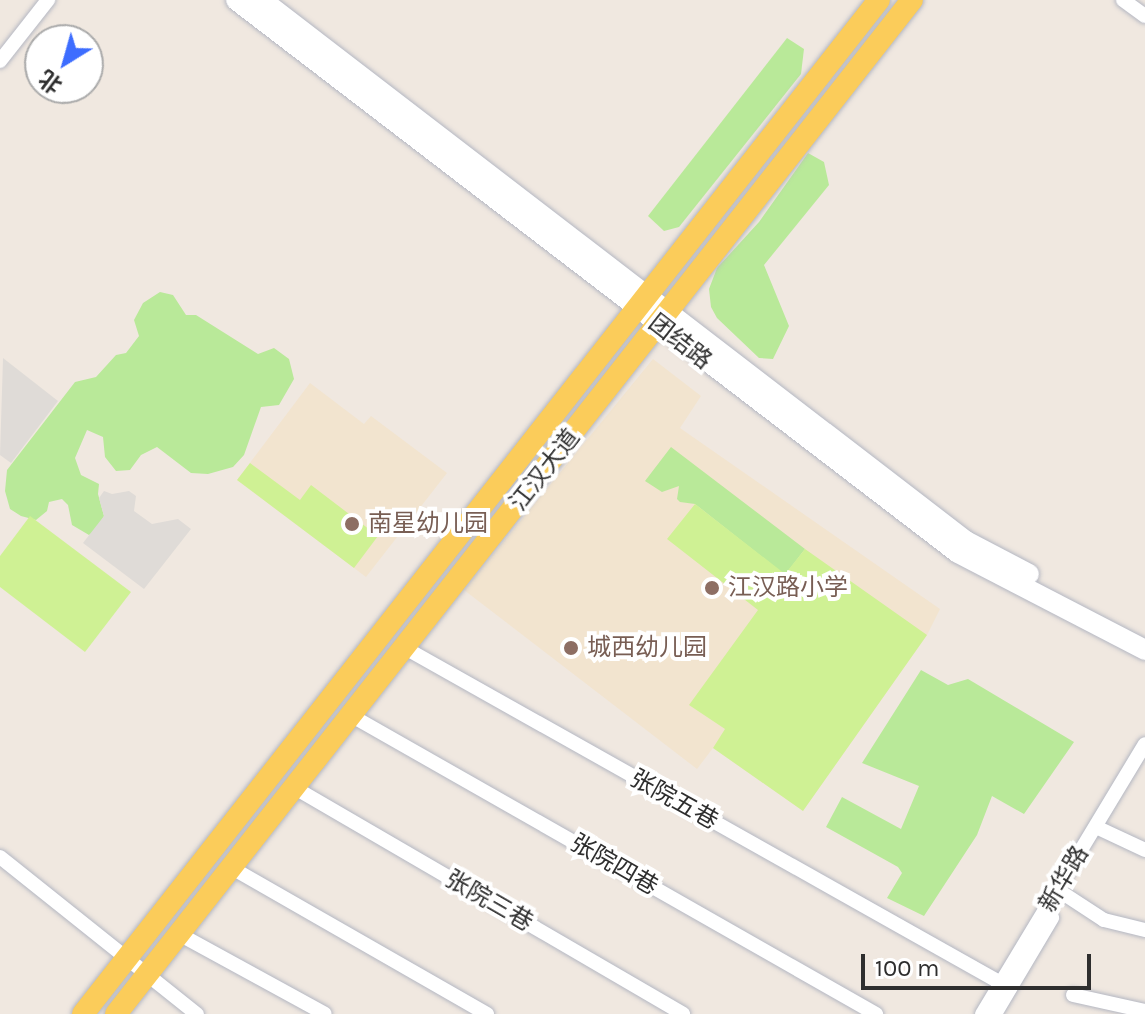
<!DOCTYPE html>
<meta charset="utf-8">
<style>
body{margin:0}
#map{position:relative;width:1145px;height:1014px;overflow:hidden;background:#f0e8e0;font-family:Karla,"Noto Sans SC",sans-serif}
div>[style]{position:absolute}
.education>*{inset:0;background:#f2e4cf}
.green>*{inset:0;background:#b9e999}
.pitch>*{inset:0;background:#cff194}
.plaza>*{inset:0;background:#dfdbd7}
.roads{filter:drop-shadow(0 0 2px #b4b7c2) drop-shadow(0 0 2px #b4b7c2)}
.street>*{height:14px;margin:-7px;padding:0 7px;transform-origin:7px;border-radius:7px;background:#fff}
.secondary>*{height:20px;margin:-10px;padding:0 10px;transform-origin:10px;border-radius:10px;background:#fff}
.primary>*{height:22px;margin:-11px;padding:0 11px;transform-origin:11px;border-radius:11px;background:#fbcc5a}
.dots>*{width:22px;height:22px;translate:-50% -50%;box-sizing:border-box;border:4px solid #fff;border-radius:50%}
span{translate:-50% -50%;white-space:nowrap;text-align:center;line-height:1.15;-webkit-text-stroke:8px #fff;paint-order:stroke}
.street-label{font-size:24px;color:#2e2e2e}
.education-label{font-size:24px;color:#785e54}
.left{translate:0 -50%;text-align:left}
.north{position:absolute;left:24px;top:24px;width:80px;height:80px;box-sizing:border-box;background:#fff;border:2px solid #ababab;border-radius:50%;rotate:217deg;font-size:22px;font-weight:700;line-height:32px;text-align:center;color:#2e2e2e}
.north::after{content:'';display:block;margin:auto;width:28px;height:36px;background:#3d6dff;clip-path:polygon(50% 0,100% 100%,50% 72%,0 100%)}
.scale{position:absolute;left:861px;top:954px;width:230px;height:36px;box-sizing:border-box;border:4px solid #2e2e2e;border-top:0;padding-left:10px;font-size:24px;line-height:28px;white-space:nowrap;color:#2e2e2e;-webkit-text-stroke:6px #fff;paint-order:stroke}
</style>
<div id="map">
<div class="education">
<div style="clip-path:polygon(653px 359px,701px 396px,680px 428px,940px 609px,927px 635px,803px 811px,713px 748px,697px 769px,464px 590px)"></div>
<div style="clip-path:polygon(310px 383px,364px 424px,371px 416px,447px 473px,366px 577px,237px 480px)"></div>
</div>
<div class="green">
<div style="clip-path:polygon(787px 38px,804px 49px,801px 74px,679px 227px,664px 231px,648px 216px)"></div>
<div style="clip-path:polygon(808px 153px,824px 162px,829px 185px,764px 265px,789px 326px,773px 359px,759px 358px,717px 318px,711px 307px,709px 289px,717px 268px,759px 222px)"></div>
<div style="clip-path:polygon(160px 292px,173px 295px,186px 315px,196px 315px,258px 354px,274px 348px,289px 359px,294px 379px,279px 405px,261px 407px,244px 455px,233px 467px,208px 474px,191px 473px,157px 447px,141px 455px,130px 470px,116px 471px,105px 457px,103px 437px,87px 430px,75px 458px,81px 475px,99px 484px,98px 494px,104px 516px,97px 529px,89px 535px,72px 525px,68px 505px,62px 499px,49px 502px,47px 511px,36px 520px,21px 516px,10px 509px,5px 491px,7px 470px,75px 382px,96px 377px,116px 355px,126px 353px,139px 336px,134px 320px,143px 303px)"></div>
<div style="clip-path:polygon(671px 447px,805px 549px,785px 575px,695px 504px,680px 502px,677px 499px,679px 486px,662px 492px,645px 481px)"></div>
<div style="clip-path:polygon(921px 670px,948px 685px,968px 679px,1074px 742px,1024px 814px,992px 796px,977px 835px,924px 916px,887px 898px,902px 873px,898px 867px,826px 827px,842px 797px,901px 829px,919px 786px,862px 763px)"></div>
</div>
<div class="pitch">
<div style="clip-path:polygon(250px 463px,300px 500px,311px 485px,378px 536px,354px 568px,237px 480px)"></div>
<div style="clip-path:polygon(695px 504px,785px 574px,805px 549px,927px 635px,803px 811px,713px 748px,725px 729px,689px 705px,758px 610px,667px 539px)"></div>
<div style="clip-path:polygon(30px 516px,131px 592px,85px 652px,0 587px,0 556px)"></div>
</div>
<div class="plaza">
<div style="clip-path:polygon(3px 358px,58px 401px,11px 463px,0 455px)"></div>
<div style="clip-path:polygon(104px 491px,112px 494px,129px 491px,136px 496px,134px 511px,152px 524px,178px 519px,191px 529px,144px 589px,83px 543px,104px 516px,99px 498px)"></div>
</div>
<div class="roads">
<div class="street">
<div style="left:1123px;top:0;width:27px;rotate:36deg"></div>
<div style="left:0;top:61px;width:78px;rotate:-51.8deg"></div>
<div style="left:405px;top:648px;width:694px;rotate:29.34deg"></div>
<div style="left:352px;top:716px;width:603px;rotate:29.63deg"></div>
<div style="left:295px;top:788px;width:449px;rotate:30.2deg"></div>
<div style="left:1096px;top:827px;width:54px;rotate:25.1deg"></div>
<div style="left:0;top:857px;width:252px;rotate:38.6deg"></div>
<div style="left:232px;top:868px;width:294px;rotate:29.8deg"></div>
<div style="left:1058px;top:890px;width:55px;rotate:33.1deg"></div>
<div style="left:1104px;top:920px;width:42px;rotate:13.7deg"></div>
<div style="left:179px;top:934px;width:166px;rotate:28.7deg"></div>
<div style="left:1073px;top:995px;width:74px;rotate:12.5deg"></div>
<div style="left:982px;top:1014px;width:315px;rotate:-58.9deg"></div>
<div style="left:995px;top:1014px;width:112px;rotate:-59.3deg"></div>
</div>
<div class="secondary">
<div style="left:236px;top:0;width:909px;rotate:37.45deg"></div>
<div style="left:958px;top:553px;width:211px;rotate:27.4deg"></div>
<div style="left:262px;top:0;width:888px;rotate:37.54deg"></div>
<div style="left:966px;top:541px;width:71px;rotate:27.6deg"></div>
</div>
<div class="primary">
<div style="left:83px;top:1014px;width:1289px;rotate:-51.87deg"></div>
<div style="left:116px;top:1014px;width:1289px;rotate:-51.87deg"></div>
</div>
</div>
<div class="dots">
<div style="left:352px;top:524px;background:#8d6e63"></div>
<div style="left:712px;top:588px;background:#8d6e63"></div>
<div style="left:571px;top:648px;background:#8d6e63"></div>
</div>
<div class="street-label">
<span style="left:680px;top:342px;rotate:38deg">团结路</span>
<span style="left:545px;top:470px;rotate:-52deg">江汉大道</span>
<span style="left:674px;top:800px;rotate:29deg">张院五巷</span>
<span style="left:614px;top:865px;rotate:30deg">张院四巷</span>
<span style="left:1064px;top:879px;rotate:-59deg">新华路</span>
<span style="left:489px;top:901px;rotate:30deg">张院三巷</span>
</div>
<div class="education-label">
<span class="left" style="left:368px;top:524px">南星幼儿园</span>
<span class="left" style="left:728px;top:588px">江汉路小学</span>
<span class="left" style="left:587px;top:648px">城西幼儿园</span>
</div>
<div class="north">北</div>
<div class="scale">100 m</div>
</div>
